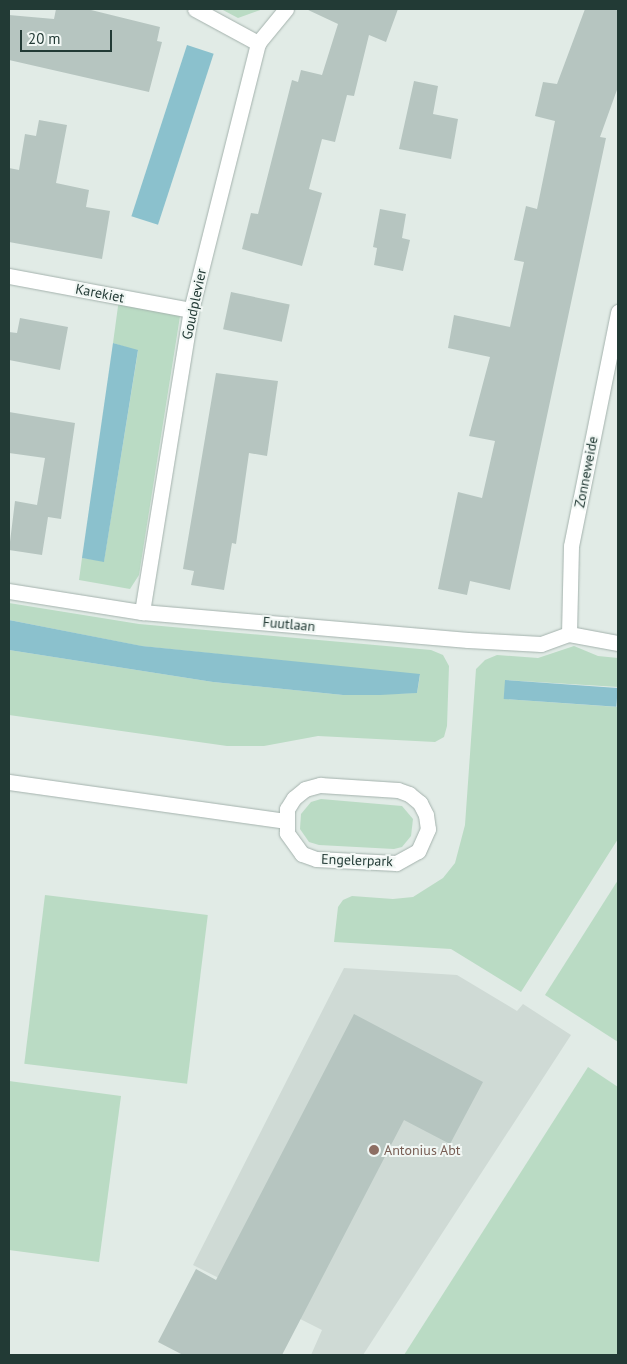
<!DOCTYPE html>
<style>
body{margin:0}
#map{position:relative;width:627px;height:1364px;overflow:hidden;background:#e1ebe6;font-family:"PT Sans",sans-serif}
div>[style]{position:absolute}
.built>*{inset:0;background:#cfdad5}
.green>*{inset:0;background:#badbc4;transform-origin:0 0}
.water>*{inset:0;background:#8bc1cd;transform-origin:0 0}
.building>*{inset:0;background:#b6c5c0;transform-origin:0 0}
.roads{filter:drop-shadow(0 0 1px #a4b2ad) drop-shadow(0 0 1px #a4b2ad)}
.minor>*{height:15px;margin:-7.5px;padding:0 7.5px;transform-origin:7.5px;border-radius:7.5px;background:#fff}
.dots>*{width:14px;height:14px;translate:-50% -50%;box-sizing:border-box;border:2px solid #f1f7f4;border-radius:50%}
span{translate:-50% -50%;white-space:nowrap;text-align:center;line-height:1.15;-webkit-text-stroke:4px #f1f7f4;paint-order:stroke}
.street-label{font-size:14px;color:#223a35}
.education-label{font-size:14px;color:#785e54}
.left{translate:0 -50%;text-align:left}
.frame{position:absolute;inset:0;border:10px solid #223a35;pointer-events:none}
.scale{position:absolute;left:20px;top:30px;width:92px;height:22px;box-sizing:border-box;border:2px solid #223a35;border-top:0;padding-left:6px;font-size:15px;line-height:18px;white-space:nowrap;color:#223a35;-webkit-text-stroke:4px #f1f7f4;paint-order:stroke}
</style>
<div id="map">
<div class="built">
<div style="clip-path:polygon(344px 968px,457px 975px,517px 1011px,523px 1004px,571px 1035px,363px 1355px,311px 1355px,322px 1330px,193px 1265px)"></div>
</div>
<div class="green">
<div style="clip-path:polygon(221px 9px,263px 9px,238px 18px)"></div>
<div style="clip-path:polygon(119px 299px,181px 310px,139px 575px,130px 589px,79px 580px,82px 558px,104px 561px,138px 351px,113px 343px)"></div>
<div style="clip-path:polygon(9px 603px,139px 624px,431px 650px,443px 655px,449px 666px,447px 726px,444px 737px,435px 742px,318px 736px,264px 746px,227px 746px,9px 715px,9px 650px,213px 682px,343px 695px,417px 693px,420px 675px,141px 646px,9px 620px)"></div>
<div style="clip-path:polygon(574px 646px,598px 656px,618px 658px,618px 687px,505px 680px,505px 699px,618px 707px,618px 839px,521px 992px,451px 949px,334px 942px,338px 907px,343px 900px,352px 896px,393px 899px,413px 897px,443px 878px,455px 863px,465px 825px,476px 669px,485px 660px,497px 655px,538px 658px)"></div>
<div style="clip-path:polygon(321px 799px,402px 806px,413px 819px,411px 836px,402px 847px,394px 849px,319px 845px,309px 842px,300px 829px,301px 814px,311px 802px)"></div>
<div style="clip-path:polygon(618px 880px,618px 1042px,545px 995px)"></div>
<div style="left:45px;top:895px;width:164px;height:170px;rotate:7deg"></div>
<div style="clip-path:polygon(588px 1067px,618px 1087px,618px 1355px,404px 1355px)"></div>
<div style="clip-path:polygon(9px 1081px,121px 1096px,99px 1262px,9px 1250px)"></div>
</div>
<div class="water">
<div style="left:187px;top:45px;width:28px;height:180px;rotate:18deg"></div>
<div style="clip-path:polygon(113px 343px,138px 350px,104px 562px,82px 558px)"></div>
<div style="clip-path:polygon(9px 620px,142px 646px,420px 674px,417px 693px,380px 695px,343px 695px,213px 682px,9px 650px)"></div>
<div style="left:505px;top:680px;width:113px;height:19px;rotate:4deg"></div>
</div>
<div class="building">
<div style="clip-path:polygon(56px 9px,87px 9px,160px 27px,157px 41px,162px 42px,149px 92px,9px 60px,9px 15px,54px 19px)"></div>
<div style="clip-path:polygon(306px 9px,398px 9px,386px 42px,369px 35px,354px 96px,347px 95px,335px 142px,322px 139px,309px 189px,322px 193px,302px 266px,242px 249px,251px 213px,258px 214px,292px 80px,298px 82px,301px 70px,322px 75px,338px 24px)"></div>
<div style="clip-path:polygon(585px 9px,618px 9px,618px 87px,600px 137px,606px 138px,510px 590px,470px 581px,467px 595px,438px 589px,458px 492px,482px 498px,495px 441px,469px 436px,490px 357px,448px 348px,454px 315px,510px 327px,524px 262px,514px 260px,526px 206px,537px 209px,555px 121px,535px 116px,543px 82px,557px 84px)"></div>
<div style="clip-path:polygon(414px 81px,438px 86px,433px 114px,458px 119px,451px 159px,399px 149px)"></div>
<div style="clip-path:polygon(39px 120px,67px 125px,56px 183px,89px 190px,86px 207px,110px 211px,102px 259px,9px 242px,9px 168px,19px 170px,25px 134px,36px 136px)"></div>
<div style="clip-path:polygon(380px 209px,406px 214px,402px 238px,410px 240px,403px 271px,374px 265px,377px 248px,373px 247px)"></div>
<div style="left:231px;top:292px;width:60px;height:38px;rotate:12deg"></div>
<div style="clip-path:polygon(20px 318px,68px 327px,60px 370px,9px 360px,9px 332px,17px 333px)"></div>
<div style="clip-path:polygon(216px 373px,278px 381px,267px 456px,249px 453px,236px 544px,232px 543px,224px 590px,191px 585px,194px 571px,183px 569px)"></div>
<div style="clip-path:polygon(9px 412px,75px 423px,61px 519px,48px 517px,42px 555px,9px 550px,15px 501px,37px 505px,45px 458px,9px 453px)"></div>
<div style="clip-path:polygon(354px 1014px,483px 1082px,450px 1144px,404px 1120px,282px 1355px,183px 1355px,158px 1342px,196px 1269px,216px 1280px)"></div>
</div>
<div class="roads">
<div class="minor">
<div style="left:195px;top:9px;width:72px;rotate:28.4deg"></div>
<div style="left:9px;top:276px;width:185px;rotate:10.6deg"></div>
<div style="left:9px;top:591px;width:135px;rotate:9deg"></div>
<div style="left:142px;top:612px;width:327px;rotate:4.9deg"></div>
<div style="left:468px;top:640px;width:73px;rotate:3.1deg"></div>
<div style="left:541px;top:644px;width:30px;rotate:-20deg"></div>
<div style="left:142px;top:612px;width:306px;rotate:-80.8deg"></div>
<div style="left:191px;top:310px;width:275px;rotate:-75.9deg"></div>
<div style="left:258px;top:43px;width:44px;rotate:-50.5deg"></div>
<div style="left:569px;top:634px;width:88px;rotate:-88.7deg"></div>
<div style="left:571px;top:546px;width:239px;rotate:-78.6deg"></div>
<div style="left:569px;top:634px;width:50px;rotate:10.4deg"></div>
<div style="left:9px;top:782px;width:279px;rotate:8deg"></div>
<div style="left:320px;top:785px;width:78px;rotate:3.7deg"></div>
<div style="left:398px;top:790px;width:12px;rotate:20deg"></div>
<div style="left:409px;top:794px;width:14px;rotate:39deg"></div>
<div style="left:420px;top:803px;width:13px;rotate:63deg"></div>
<div style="left:426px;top:815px;width:14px;rotate:82deg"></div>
<div style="left:428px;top:829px;width:24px;rotate:114deg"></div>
<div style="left:418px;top:851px;width:25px;rotate:151deg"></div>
<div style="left:396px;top:863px;width:80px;rotate:-177.1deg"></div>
<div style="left:316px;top:859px;width:15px;rotate:-160deg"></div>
<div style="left:302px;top:854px;width:26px;rotate:-126deg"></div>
<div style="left:287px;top:833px;width:24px;rotate:-90deg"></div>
<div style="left:287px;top:809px;width:13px;rotate:-58deg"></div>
<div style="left:294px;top:798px;width:14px;rotate:-39deg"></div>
<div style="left:305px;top:789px;width:16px;rotate:-15deg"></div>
</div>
</div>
<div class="dots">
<div style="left:374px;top:1150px;background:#8d6e63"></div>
</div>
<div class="street-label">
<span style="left:100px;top:293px;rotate:11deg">Karekiet</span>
<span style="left:194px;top:304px;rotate:-78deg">Goudplevier</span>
<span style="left:586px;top:472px;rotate:-79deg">Zonneweide</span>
<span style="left:289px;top:624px;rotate:5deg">Fuutlaan</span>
<span style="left:357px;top:860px;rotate:2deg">Engelerpark</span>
</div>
<div class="education-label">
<span class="left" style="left:384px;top:1150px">Antonius Abt</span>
</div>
<div class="frame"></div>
<div class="scale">20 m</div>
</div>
